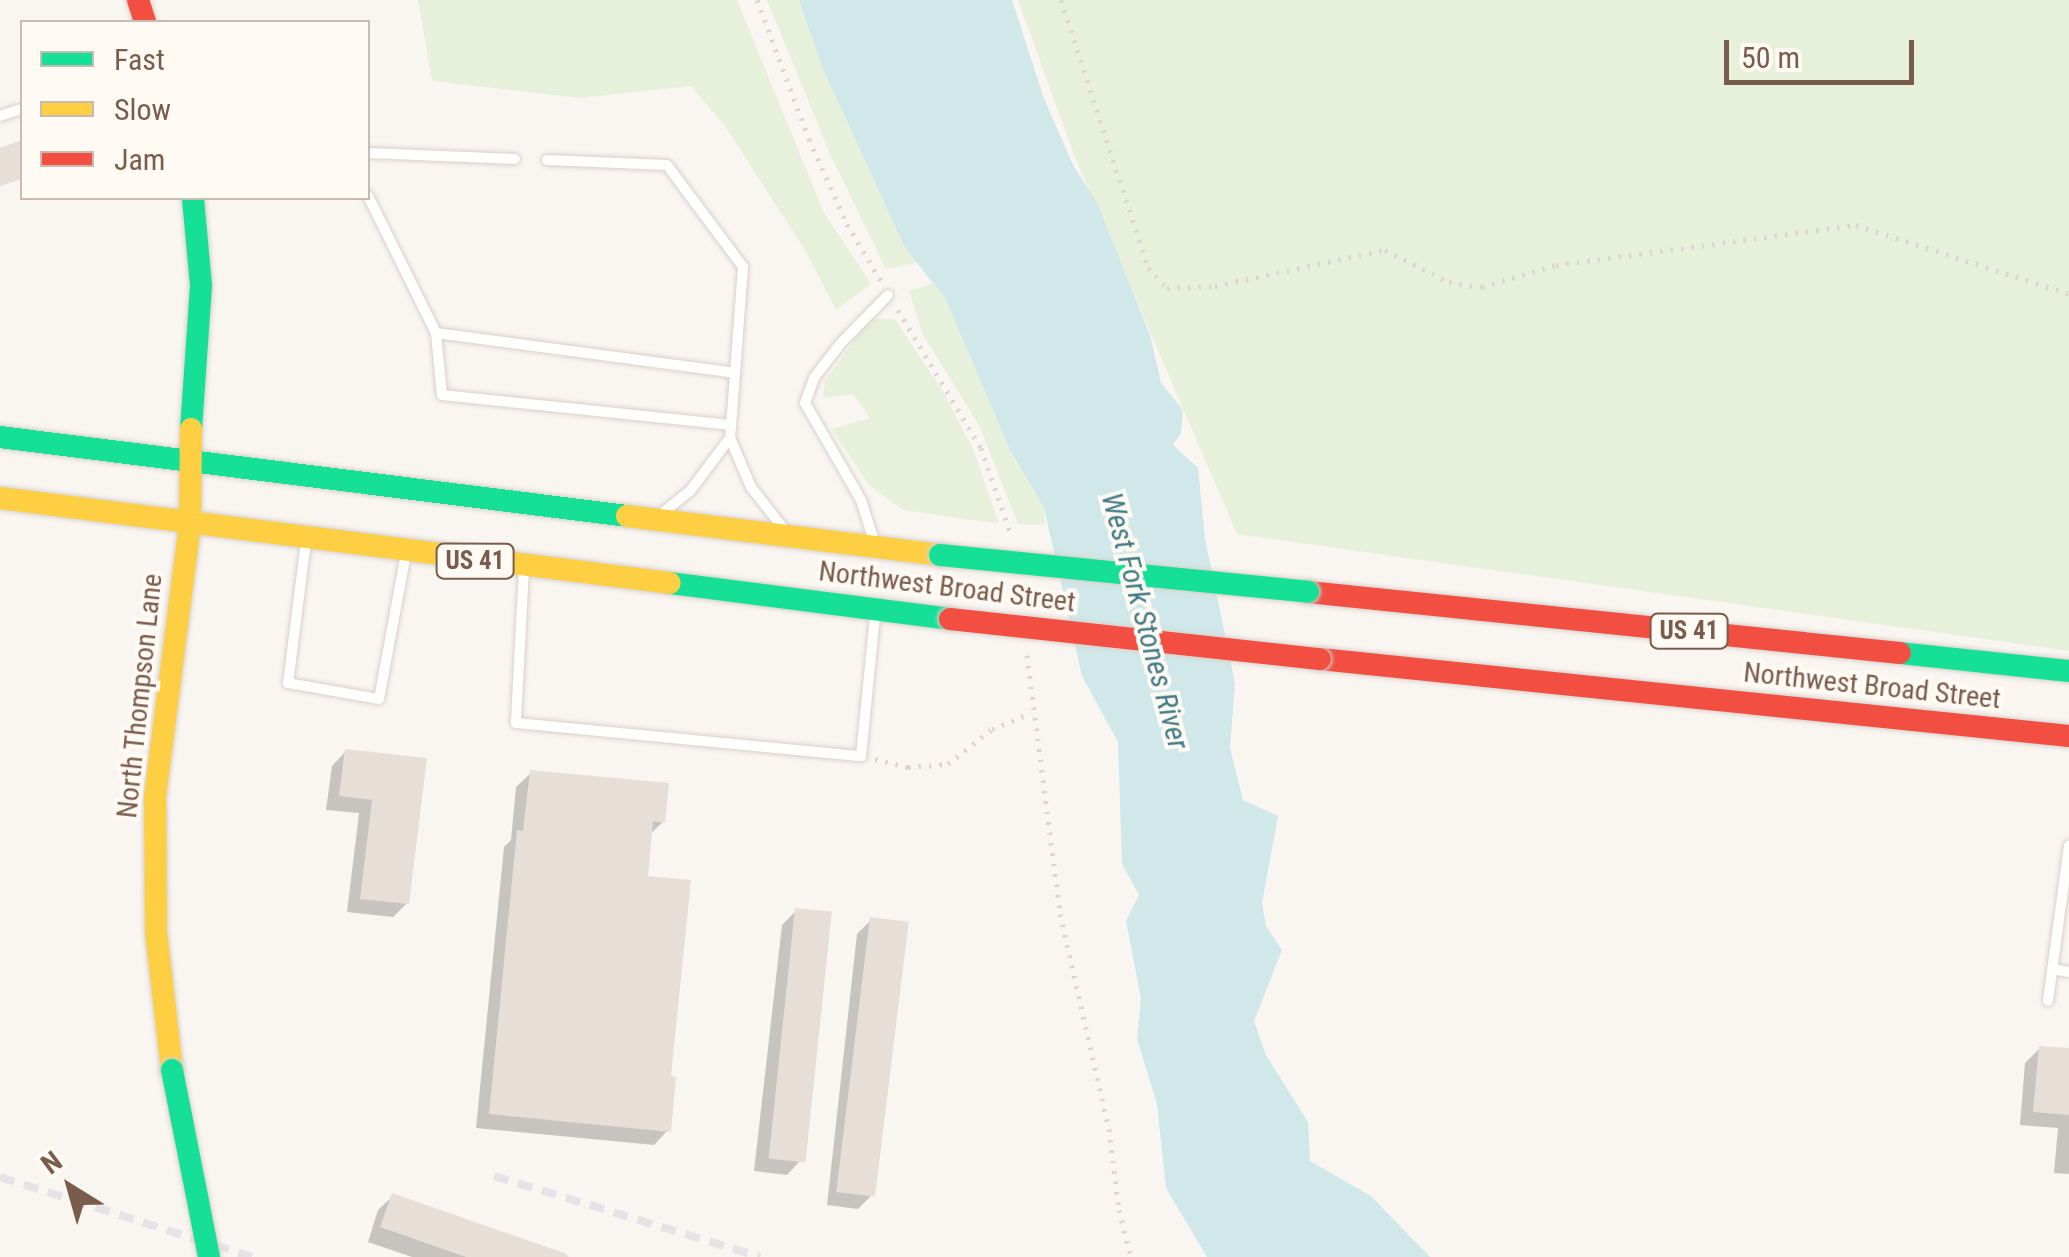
<!DOCTYPE html>
<style>
body{margin:0}
#map{position:relative;width:2069px;height:1257px;overflow:hidden;background:#f9f5f0;font-family:"Roboto Condensed",sans-serif}
div>[style]{position:absolute}
.green>*{inset:0;background:#e7f0db}
.water>*{inset:0;background:#d0e8ea}
.shadow>*{inset:0;background:#0003}
.building>*{inset:0;background:#e6ded7;transform-origin:0 0}
.path>*{height:5px;margin-top:-2.5px;transform-origin:0;background:repeating-linear-gradient(90deg,#dcd5d0 0 2.5px,transparent 0 10.5px)}
.roads{filter:drop-shadow(0 0 2px #d7d1cb) drop-shadow(0 0 2px #d7d1cb)}
.lane>*{height:10px;margin:-5px;padding:0 5px;transform-origin:5px;border-radius:5px;background:#fefefd}
.fast>*{height:22px;margin:-11px;padding:0 11px;transform-origin:11px;border-radius:11px;background:#16e098}
.slow>*{height:22px;margin:-11px;padding:0 11px;transform-origin:11px;border-radius:11px;background:#ffcf43}
.jam>*{height:22px;margin:-11px;padding:0 11px;transform-origin:11px;border-radius:11px;background:#f24e42}
.rail>*{height:8px;margin-top:-4px;transform-origin:0;background:repeating-linear-gradient(90deg,#e6e3e7 0 15px,transparent 0 25px)}
.bridges{filter:drop-shadow(0 0 2px #d9d2cb) drop-shadow(0 0 2px #d9d2cb)}
.fast-bridge>*{height:22px;margin:-11px;padding:0 11px;transform-origin:11px;border-radius:11px;background:#16e098}
.jam-bridge>*{height:22px;margin:-11px;padding:0 11px;transform-origin:11px;border-radius:11px;background:#f24e42}
span{translate:-50% -50%;white-space:nowrap;text-align:center;line-height:1.15;-webkit-text-stroke:8px #fffaf3;paint-order:stroke}
.shield-label span{padding:2px 8px;background:#fffaf3;border:2px solid;border-radius:8px;-webkit-text-stroke-width:0}
.shield-label{font-size:25px;color:#7a5c4d;font-weight:700}
.street-label{font-size:28px;color:#7a5c4d}
.water-label{font-size:30px;color:#437c86;font-style:italic}
.legend{position:absolute;left:20px;top:20px;width:350px;height:180px;box-sizing:border-box;background:#fffaf3;border:2px solid #cabbb1;margin:0;padding:12px 18px;list-style:none;font-size:30px;color:#7a5c4d}
.legend li{display:flex;align-items:center;gap:20px;height:50px}
.legend b{width:50px;border:2px solid #cabbb1}
.north{position:absolute;left:20px;top:1137px;width:100px;height:100px;-webkit-text-stroke:8px #fffaf3;paint-order:stroke;rotate:323deg;font-size:28px;font-weight:700;line-height:40px;text-align:center;color:#7a5c4d}
.north::after{content:'';display:block;margin:auto;width:35px;height:45px;background:#7a5c4d;clip-path:polygon(50% 0,100% 100%,50% 72%,0 100%)}
.scale{position:absolute;left:1724px;top:40px;width:190px;height:45px;box-sizing:border-box;border:5px solid #7a5c4d;border-top:0;padding-left:12px;font-size:30px;line-height:35px;white-space:nowrap;color:#7a5c4d;-webkit-text-stroke:8px #fffaf3;paint-order:stroke}
</style>
<div id="map">
<div class="green">
<div style="clip-path:polygon(418px 0,737px 0,824px 213px,871px 284px,836px 310px,805px 250px,725px 126px,691px 86px,580px 98px,432px 81px)"></div>
<div style="clip-path:polygon(767px 0,799px 0,822px 67px,905px 248px,917px 263px,886px 269px,830px 154px)"></div>
<div style="clip-path:polygon(1018px 0,2069px 0,2069px 651px,1237px 534px,1074px 155px)"></div>
<div style="clip-path:polygon(933px 283px,945px 298px,1010px 450px,1044px 509px,1045px 525px,1018px 524px,980px 427px,922px 333px,909px 291px)"></div>
<div style="clip-path:polygon(871px 318px,895px 320px,941px 388px,973px 449px,999px 524px,903px 510px,868px 484px,832px 429px,870px 418px,853px 394px,823px 398px,825px 381px)"></div>
</div>
<div class="water">
<div style="clip-path:polygon(799px 0,1012px 0,1043px 96px,1073px 165px,1097px 203px,1150px 335px,1161px 383px,1183px 410px,1181px 433px,1173px 445px,1198px 468px,1205px 539px,1235px 683px,1230px 748px,1243px 800px,1278px 816px,1262px 903px,1266px 926px,1282px 950px,1254px 1021px,1266px 1055px,1308px 1122px,1310px 1161px,1371px 1196px,1430px 1257px,1207px 1257px,1166px 1188px,1157px 1104px,1137px 1039px,1141px 998px,1126px 921px,1139px 895px,1122px 864px,1118px 742px,1082px 676px,1044px 508px,1010px 450px,945px 298px,905px 248px,822px 67px)"></div>
</div>
<div class="shadow">
<div style="clip-path:polygon(346px 751px,424px 760px,407px 903px,393px 917px,347px 912px,359px 813px,326px 810px,332px 766px)"></div>
<div style="clip-path:polygon(531px 773px,663px 822px,649px 835px,645px 878px,668px 1130px,654px 1145px,476px 1128px,504px 847px,511px 840px,516px 787px)"></div>
<div style="clip-path:polygon(796px 911px,801px 1160px,787px 1175px,754px 1171px,782px 925px)"></div>
<div style="clip-path:polygon(871px 920px,872px 1195px,858px 1209px,827px 1205px,857px 934px)"></div>
<div style="clip-path:polygon(2040px 1048px,2069px 1050px,2069px 1174px,2054px 1173px,2058px 1128px,2020px 1125px,2025px 1063px)"></div>
<div style="clip-path:polygon(393px 1196px,569px 1257px,412px 1257px,368px 1242px,378px 1210px)"></div>
</div>
<div class="building">
<div style="clip-path:polygon(22px 140px,22px 179px,0 186px,0 148px)"></div>
<div style="clip-path:polygon(345px 749px,427px 758px,409px 904px,360px 899px,372px 800px,339px 796px)"></div>
<div style="clip-path:polygon(530px 770px,669px 783px,665px 823px,653px 821px,648px 876px,691px 880px,671px 1076px,676px 1077px,671px 1132px,489px 1114px,517px 830px,523px 831px)"></div>
<div style="left:795px;top:908px;width:37px;height:252px;rotate:6deg"></div>
<div style="left:870px;top:917px;width:39px;height:277px;rotate:7deg"></div>
<div style="clip-path:polygon(2039px 1046px,2069px 1048px,2069px 1115px,2033px 1112px)"></div>
<div style="clip-path:polygon(392px 1193px,567px 1254px,567px 1257px,466px 1257px,380px 1227px)"></div>
</div>
<div class="path">
<div style="left:757px;top:0;width:148px;rotate:69.5deg"></div>
<div style="left:809px;top:139px;width:93px;rotate:65.9deg"></div>
<div style="left:847px;top:224px;width:69px;rotate:59.3deg"></div>
<div style="left:1061px;top:0;width:282px;rotate:72deg"></div>
<div style="left:1148px;top:268px;width:28px;rotate:46deg"></div>
<div style="left:1167px;top:288px;width:48px;rotate:-2.4deg"></div>
<div style="left:1215px;top:286px;width:174px;rotate:-12deg"></div>
<div style="left:1385px;top:250px;width:72px;rotate:26.6deg"></div>
<div style="left:1449px;top:282px;width:33px;rotate:9deg"></div>
<div style="left:1482px;top:287px;width:77px;rotate:-16.6deg"></div>
<div style="left:1556px;top:265px;width:303px;rotate:-7.6deg"></div>
<div style="left:1856px;top:225px;width:224px;rotate:17.9deg"></div>
<div style="left:898px;top:310px;width:161px;rotate:59deg"></div>
<div style="left:981px;top:448px;width:92px;rotate:71deg"></div>
<div style="left:1027px;top:655px;width:261px;rotate:82.7deg"></div>
<div style="left:1060px;top:914px;width:221px;rotate:77.2deg"></div>
<div style="left:1109px;top:1129px;width:82px;rotate:83deg"></div>
<div style="left:1119px;top:1210px;width:49px;rotate:75.7deg"></div>
<div style="left:875px;top:759px;width:34px;rotate:14deg"></div>
<div style="left:908px;top:767px;width:40px;rotate:-4.3deg"></div>
<div style="left:948px;top:764px;width:56px;rotate:-38.5deg"></div>
<div style="left:992px;top:729px;width:42px;rotate:-22.3deg"></div>
</div>
<div class="roads">
<div class="lane">
<div style="left:0;top:116px;width:23px;rotate:-18deg"></div>
<div style="left:368px;top:153px;width:147px;rotate:2.3deg"></div>
<div style="left:547px;top:160px;width:120px;rotate:2.4deg"></div>
<div style="left:667px;top:165px;width:127px;rotate:53.3deg"></div>
<div style="left:743px;top:267px;width:171px;rotate:94.3deg"></div>
<div style="left:730px;top:438px;width:53px;rotate:66.8deg"></div>
<div style="left:751px;top:487px;width:52px;rotate:52deg"></div>
<div style="left:368px;top:196px;width:153px;rotate:63.6deg"></div>
<div style="left:436px;top:333px;width:301px;rotate:7.6deg"></div>
<div style="left:436px;top:333px;width:62px;rotate:84.5deg"></div>
<div style="left:442px;top:395px;width:291px;rotate:5.9deg"></div>
<div style="left:665px;top:511px;width:32px;rotate:-39deg"></div>
<div style="left:690px;top:491px;width:66px;rotate:-53deg"></div>
<div style="left:306px;top:541px;width:143px;rotate:97.2deg"></div>
<div style="left:288px;top:683px;width:92px;rotate:10deg"></div>
<div style="left:379px;top:699px;width:147px;rotate:-79.5deg"></div>
<div style="left:874px;top:541px;width:43px;rotate:-107.6deg"></div>
<div style="left:861px;top:500px;width:112px;rotate:-120deg"></div>
<div style="left:805px;top:403px;width:27px;rotate:-70deg"></div>
<div style="left:814px;top:378px;width:44px;rotate:-52.4deg"></div>
<div style="left:841px;top:343px;width:67px;rotate:-45.6deg"></div>
<div style="left:524px;top:568px;width:155px;rotate:93deg"></div>
<div style="left:516px;top:723px;width:347px;rotate:5.5deg"></div>
<div style="left:861px;top:756px;width:141px;rotate:-84.3deg"></div>
<div style="left:2052px;top:969px;width:17px;rotate:10deg"></div>
<div style="left:2048px;top:1001px;width:157px;rotate:-82.3deg"></div>
</div>
<div class="fast">
<div style="left:191px;top:429px;width:144px;rotate:-86deg"></div>
<div style="left:201px;top:285px;width:87px;rotate:-95.3deg"></div>
<div style="left:0;top:437px;width:632px;rotate:7.18deg"></div>
<div style="left:670px;top:583px;width:282px;rotate:7.3deg"></div>
<div style="left:1900px;top:653px;width:170px;rotate:6.1deg"></div>
</div>
<div class="slow">
<div style="left:0;top:498px;width:675px;rotate:7.23deg"></div>
<div style="left:627px;top:516px;width:315px;rotate:7.1deg"></div>
<div style="left:172px;top:1070px;width:140px;rotate:-96.6deg"></div>
<div style="left:156px;top:931px;width:134px;rotate:-90.4deg"></div>
<div style="left:155px;top:797px;width:275px;rotate:-82.7deg"></div>
<div style="left:190px;top:524px;width:95px;rotate:-89.4deg"></div>
</div>
<div class="jam">
<div style="left:138px;top:0;width:23px;rotate:72deg"></div>
<div style="left:1308px;top:592px;width:595px;rotate:5.88deg"></div>
<div style="left:1320px;top:659px;width:753px;rotate:5.87deg"></div>
</div>
</div>
<div class="rail">
<div style="left:494px;top:1176px;width:278px;rotate:16.9deg"></div>
<div style="left:0;top:1177px;width:264px;rotate:17.6deg"></div>
</div>
<div class="bridges">
<div class="fast-bridge">
<div style="left:940px;top:555px;width:370px;rotate:5.7deg"></div>
<div style="left:172px;top:1070px;width:191px;rotate:78.8deg"></div>
</div>
<div class="jam-bridge">
<div style="left:950px;top:619px;width:372px;rotate:6.2deg"></div>
</div>
</div>
<div class="shield-label">
<span style="left:475px;top:561px">US 41</span>
<span style="left:1689px;top:631px">US 41</span>
</div>
<div class="street-label">
<span style="left:947px;top:587px;rotate:7deg">Northwest Broad Street</span>
<span style="left:1872px;top:686px;rotate:6deg">Northwest Broad Street</span>
<span style="left:140px;top:696px;rotate:-84deg">North Thompson Lane</span>
</div>
<div class="water-label">
<span style="left:1145px;top:621px;rotate:75deg">West Fork Stones River</span>
</div>
<ul class="legend">
<li><b style="height:12px;background:#16e098"></b>Fast</li>
<li><b style="height:12px;background:#ffcf43"></b>Slow</li>
<li><b style="height:12px;background:#f24e42"></b>Jam</li>
</ul>
<div class="north">N</div>
<div class="scale">50 m</div>
</div>
